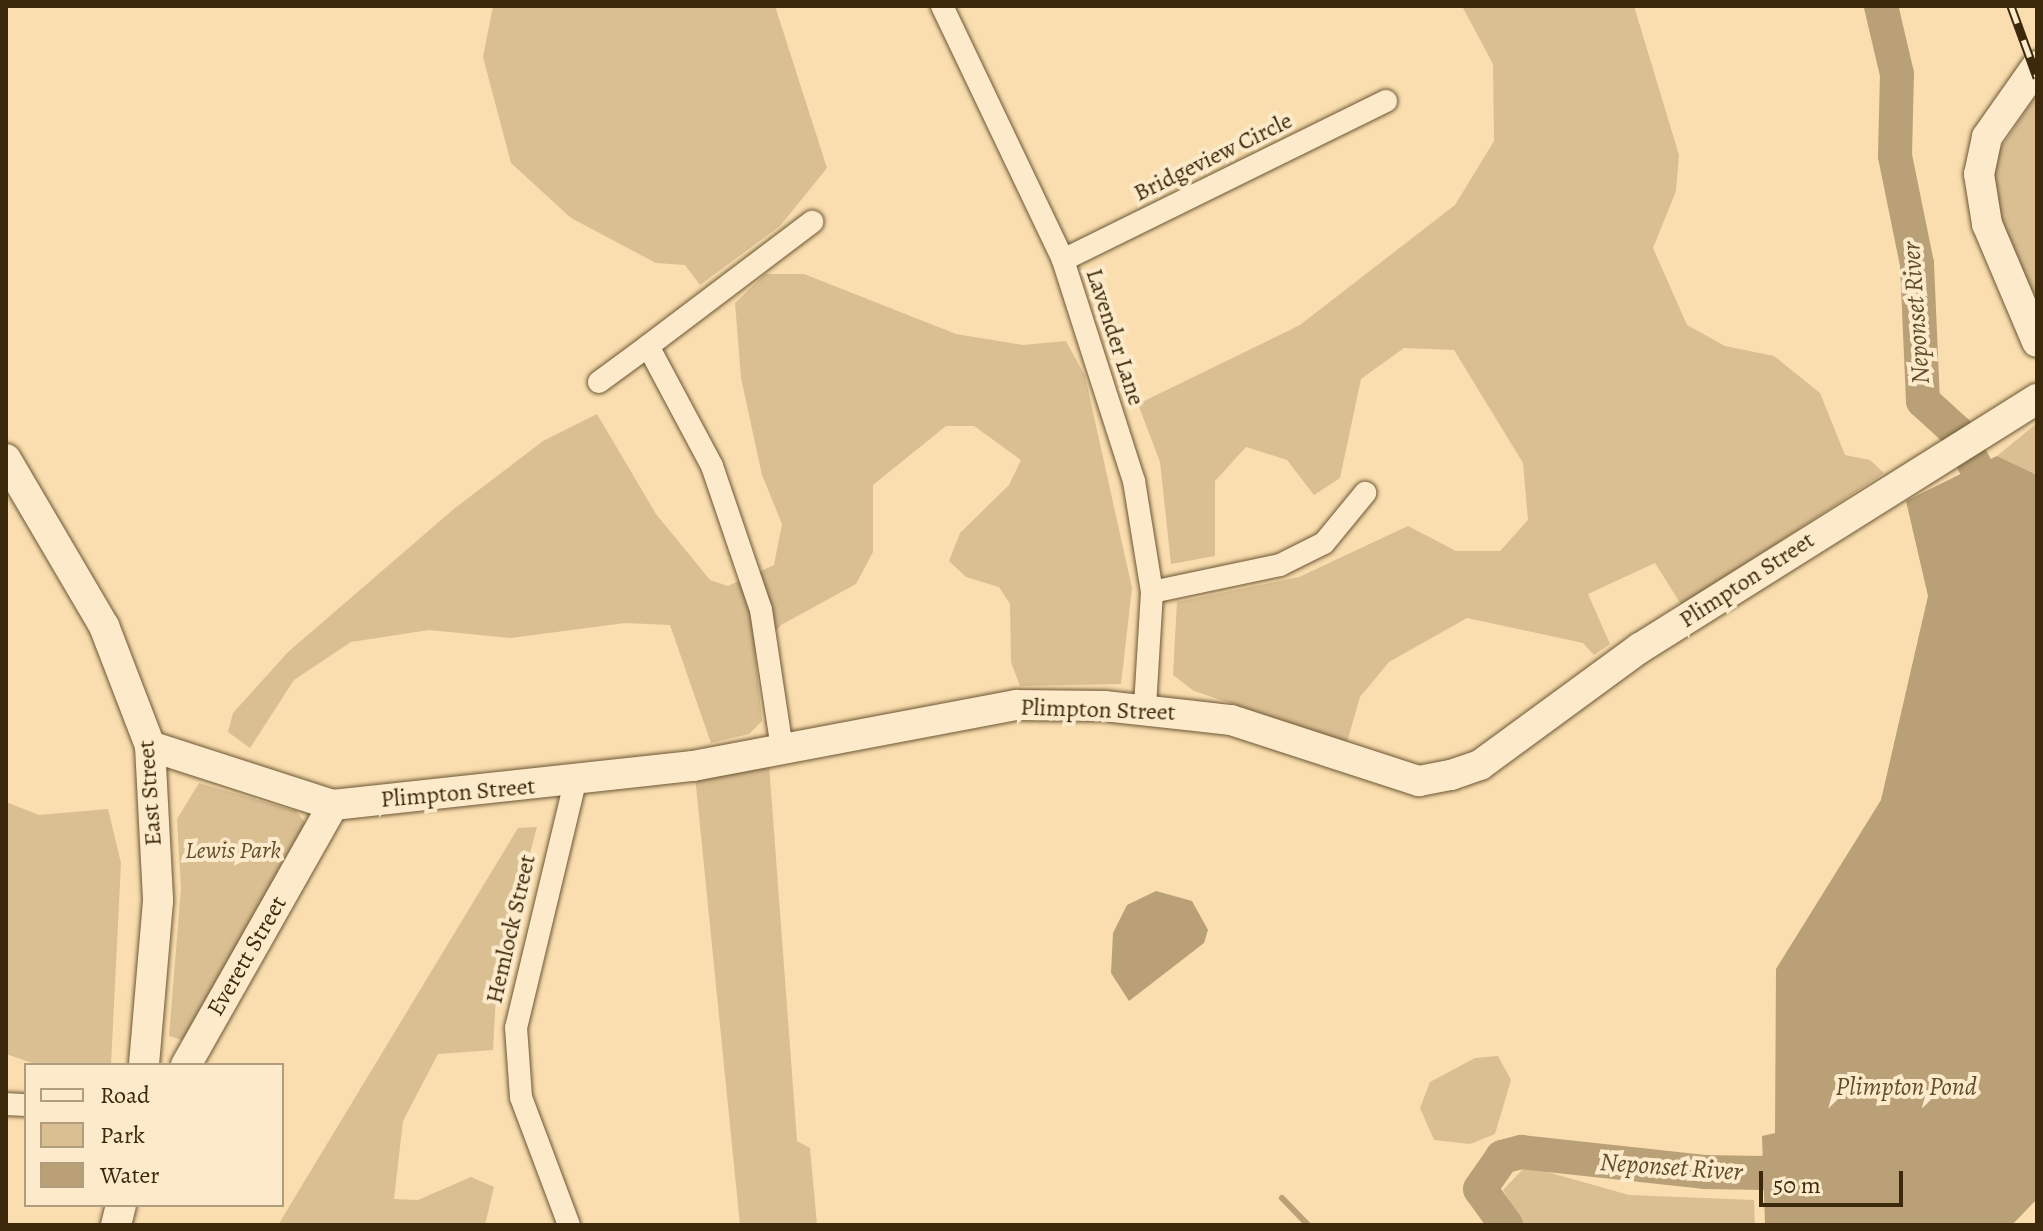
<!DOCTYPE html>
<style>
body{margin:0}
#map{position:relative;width:2043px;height:1231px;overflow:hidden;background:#fadeaf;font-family:Alegreya,serif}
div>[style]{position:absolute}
.green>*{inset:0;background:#dabf93}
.water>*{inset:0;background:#b9a077}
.stream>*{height:6px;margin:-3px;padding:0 3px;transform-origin:3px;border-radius:3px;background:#b9a077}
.river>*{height:34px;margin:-17px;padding:0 17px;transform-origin:17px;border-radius:17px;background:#b9a077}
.roads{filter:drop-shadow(0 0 2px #6c5634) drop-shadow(0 0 2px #6c5634)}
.street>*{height:22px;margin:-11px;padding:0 11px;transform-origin:11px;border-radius:11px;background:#fceacb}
.secondary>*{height:30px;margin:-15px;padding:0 15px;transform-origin:15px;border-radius:15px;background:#fceacb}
.rail>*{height:9px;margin-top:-4.5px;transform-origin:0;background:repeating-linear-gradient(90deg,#fceacb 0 18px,#3c290b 0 36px);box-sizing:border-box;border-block:2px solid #3c290b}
span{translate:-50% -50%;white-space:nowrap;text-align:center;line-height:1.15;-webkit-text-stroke:8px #fceacb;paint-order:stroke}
.street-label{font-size:24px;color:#3c290b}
.park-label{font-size:24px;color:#644e2d;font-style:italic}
.water-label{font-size:26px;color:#624d2b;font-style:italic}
.frame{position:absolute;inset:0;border:8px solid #3c290b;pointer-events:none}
.legend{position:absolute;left:24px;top:1063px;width:260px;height:144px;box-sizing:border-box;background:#fceacb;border:2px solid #af9d7e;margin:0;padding:10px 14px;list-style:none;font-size:24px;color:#3c290b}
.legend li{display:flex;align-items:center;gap:16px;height:40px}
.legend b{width:40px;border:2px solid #af9d7e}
.scale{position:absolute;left:1759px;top:1171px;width:144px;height:36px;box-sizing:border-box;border:4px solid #3c290b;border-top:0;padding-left:10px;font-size:24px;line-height:28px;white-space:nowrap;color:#3c290b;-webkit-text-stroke:6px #fceacb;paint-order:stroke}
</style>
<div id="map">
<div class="green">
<div style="clip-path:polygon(493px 6px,775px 6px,827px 168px,780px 226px,700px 285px,685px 265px,656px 263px,571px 218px,511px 163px,483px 57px)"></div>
<div style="clip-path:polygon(1462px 6px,1634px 6px,1679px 155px,1676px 191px,1653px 248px,1687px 325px,1725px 346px,1774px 356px,1820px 393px,1845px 455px,1870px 460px,1884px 473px,1682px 606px,1655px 563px,1588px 594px,1610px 644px,1594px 655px,1583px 643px,1467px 618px,1389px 662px,1360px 697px,1347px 742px,1194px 691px,1173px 675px,1177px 602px,1299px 577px,1408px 526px,1456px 551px,1500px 551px,1528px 520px,1523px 463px,1454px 350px,1404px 348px,1361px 379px,1340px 478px,1314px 495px,1287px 460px,1246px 447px,1215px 481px,1215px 556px,1171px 564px,1160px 462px,1138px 404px,1300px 325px,1455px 205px,1494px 141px,1493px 64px)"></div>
<div style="clip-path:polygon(2037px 94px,2037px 308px,1990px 207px,1990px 164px)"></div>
<div style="clip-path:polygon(765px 274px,804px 274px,956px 334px,1023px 345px,1066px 341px,1085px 376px,1132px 588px,1121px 684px,1020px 686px,1011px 662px,1010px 604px,999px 587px,966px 577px,949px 561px,960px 533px,1009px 485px,1021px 460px,974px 426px,946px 426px,873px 485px,873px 552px,856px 584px,781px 625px,755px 653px,762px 721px,749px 734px,711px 743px,670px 625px,625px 623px,511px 638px,429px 630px,351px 642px,294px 680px,250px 748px,228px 732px,233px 713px,288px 652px,455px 508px,543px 441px,597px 414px,656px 514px,710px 580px,728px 586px,774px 565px,782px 524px,762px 475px,741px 378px,735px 303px)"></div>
<div style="clip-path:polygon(2037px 423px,2037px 475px,1997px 456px)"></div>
<div style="clip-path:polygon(769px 764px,797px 1141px,810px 1148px,817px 1225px,740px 1225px,695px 776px)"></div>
<div style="clip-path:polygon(199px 783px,296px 811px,306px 824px,185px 1041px,169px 1036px,181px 889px,177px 819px)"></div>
<div style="clip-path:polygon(6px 802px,39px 815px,108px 809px,121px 863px,111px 1065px,38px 1065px,6px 1054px)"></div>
<div style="clip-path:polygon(537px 827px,497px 977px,493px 1050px,438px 1054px,403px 1121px,394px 1199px,418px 1200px,471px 1177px,494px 1187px,485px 1225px,278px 1225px,518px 828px)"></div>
<div style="clip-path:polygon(1498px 1056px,1511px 1080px,1495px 1134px,1470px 1144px,1434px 1140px,1420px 1108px,1430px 1082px,1475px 1058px)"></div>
<div style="clip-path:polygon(1526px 1166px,1629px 1195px,1754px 1200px,1755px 1225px,1524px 1225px,1503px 1190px)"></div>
</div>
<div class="water">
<div style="clip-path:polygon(1997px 456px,2037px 475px,2037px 1199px,2012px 1225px,1765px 1225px,1762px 1136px,1775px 1133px,1776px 969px,1881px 800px,1928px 596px,1906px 501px)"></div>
<div style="clip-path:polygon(1156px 891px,1192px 901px,1208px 930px,1204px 943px,1129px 1001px,1111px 973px,1113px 933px,1127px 905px)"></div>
</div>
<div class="stream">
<div style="left:1282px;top:1198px;width:37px;rotate:46deg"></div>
</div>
<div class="river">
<div style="left:1881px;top:6px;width:70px;rotate:76.8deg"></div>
<div style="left:1897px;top:74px;width:82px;rotate:91.4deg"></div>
<div style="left:1895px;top:156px;width:110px;rotate:78.5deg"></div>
<div style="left:1917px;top:264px;width:137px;rotate:87.5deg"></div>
<div style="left:1923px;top:401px;width:46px;rotate:42.4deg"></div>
<div style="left:1957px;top:432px;width:81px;rotate:61.8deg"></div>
<div style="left:1995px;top:503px;width:48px;rotate:28.7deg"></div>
<div style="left:1506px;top:1225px;width:44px;rotate:-125.8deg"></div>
<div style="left:1480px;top:1189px;width:39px;rotate:-55deg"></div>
<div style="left:1502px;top:1157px;width:20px;rotate:-15deg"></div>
<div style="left:1521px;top:1152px;width:184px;rotate:6.2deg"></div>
<div style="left:1704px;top:1172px;width:59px;rotate:1deg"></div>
<div style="left:1763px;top:1173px;width:44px;rotate:-15.9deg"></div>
</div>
<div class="roads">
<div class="street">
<div style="left:942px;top:6px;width:281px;rotate:64.5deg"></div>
<div style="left:1063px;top:260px;width:232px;rotate:72.2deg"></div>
<div style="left:1134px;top:481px;width:112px;rotate:80.8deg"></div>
<div style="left:1152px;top:592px;width:115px;rotate:93.5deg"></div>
<div style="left:1063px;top:260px;width:360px;rotate:-26.2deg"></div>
<div style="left:648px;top:346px;width:206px;rotate:-37.1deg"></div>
<div style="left:599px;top:382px;width:61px;rotate:-36.3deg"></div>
<div style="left:648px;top:346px;width:136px;rotate:61.9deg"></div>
<div style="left:712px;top:466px;width:152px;rotate:71.2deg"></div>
<div style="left:761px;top:610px;width:141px;rotate:81.4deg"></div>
<div style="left:1152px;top:592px;width:131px;rotate:-11.9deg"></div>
<div style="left:1280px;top:565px;width:49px;rotate:-26.6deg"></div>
<div style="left:1324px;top:543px;width:65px;rotate:-50.6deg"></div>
<div style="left:6px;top:1104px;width:20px;rotate:3deg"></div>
<div style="left:569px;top:1225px;width:137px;rotate:-110.6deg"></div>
<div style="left:521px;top:1097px;width:69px;rotate:-94.1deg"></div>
<div style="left:516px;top:1028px;width:253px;rotate:-76.5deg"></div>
</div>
<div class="secondary">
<div style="left:2037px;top:66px;width:87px;rotate:125.2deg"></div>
<div style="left:1987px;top:137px;width:38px;rotate:102deg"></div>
<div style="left:1979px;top:174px;width:51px;rotate:80.9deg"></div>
<div style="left:1987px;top:224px;width:128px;rotate:67deg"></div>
<div style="left:6px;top:459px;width:194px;rotate:59.6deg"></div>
<div style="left:104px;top:626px;width:129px;rotate:69deg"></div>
<div style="left:150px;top:746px;width:155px;rotate:87deg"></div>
<div style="left:158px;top:901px;width:165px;rotate:94.9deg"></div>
<div style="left:150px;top:746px;width:192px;rotate:17.9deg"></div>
<div style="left:333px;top:805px;width:362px;rotate:-6.2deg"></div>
<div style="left:693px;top:766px;width:330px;rotate:-10.7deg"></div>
<div style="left:1017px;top:705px;width:87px;rotate:0.7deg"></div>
<div style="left:1104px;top:706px;width:128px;rotate:6.3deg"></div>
<div style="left:1231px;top:720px;width:198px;rotate:18deg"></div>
<div style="left:1419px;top:781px;width:33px;rotate:-11deg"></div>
<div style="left:1451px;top:775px;width:31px;rotate:-19deg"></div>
<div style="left:1480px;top:765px;width:198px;rotate:-36.2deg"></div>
<div style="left:1640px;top:648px;width:469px;rotate:-32.1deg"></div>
<div style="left:186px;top:1065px;width:299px;rotate:-60.5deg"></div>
<div style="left:116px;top:1225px;width:21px;rotate:-76deg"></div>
</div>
</div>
<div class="rail">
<div style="left:2011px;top:6px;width:76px;rotate:69.9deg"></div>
</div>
<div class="street-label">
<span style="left:1213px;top:157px;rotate:-26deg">Bridgeview Circle</span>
<span style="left:1115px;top:337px;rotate:72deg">Lavender Lane</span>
<span style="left:1747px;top:580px;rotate:-33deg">Plimpton Street</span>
<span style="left:1098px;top:710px;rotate:2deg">Plimpton Street</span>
<span style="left:150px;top:793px;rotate:-94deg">East Street</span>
<span style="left:458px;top:793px;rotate:-5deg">Plimpton Street</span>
<span style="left:511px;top:929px;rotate:-77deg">Hemlock Street</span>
<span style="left:247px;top:956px;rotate:-60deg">Everett Street</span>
</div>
<div class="park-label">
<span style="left:233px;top:851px">Lewis Park</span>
</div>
<div class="water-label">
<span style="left:1916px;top:313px;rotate:-94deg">Neponset River</span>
<span style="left:1906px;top:1087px">Plimpton Pond</span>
<span style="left:1671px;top:1167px;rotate:4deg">Neponset River</span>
</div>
<div class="frame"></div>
<ul class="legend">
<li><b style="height:10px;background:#fceacb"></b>Road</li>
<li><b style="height:22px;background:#dabf93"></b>Park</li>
<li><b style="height:22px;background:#b9a077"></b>Water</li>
</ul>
<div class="scale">50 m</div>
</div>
